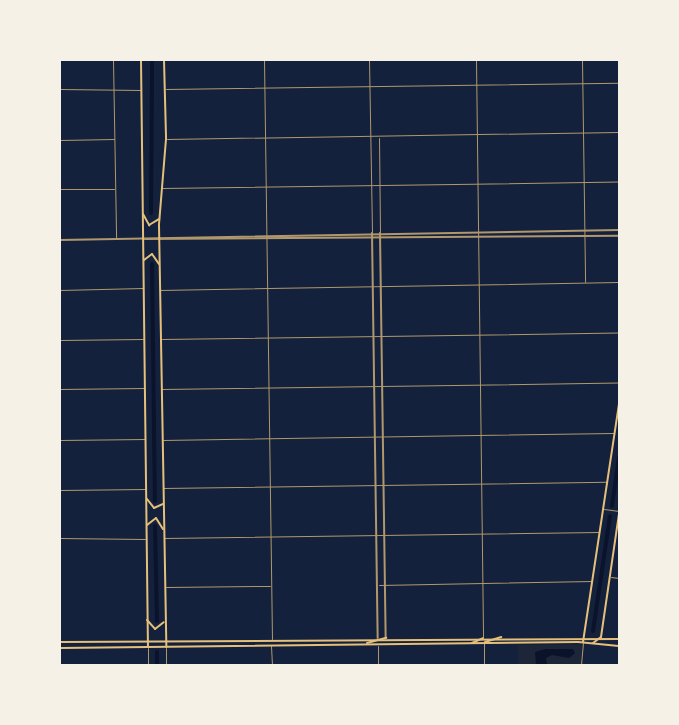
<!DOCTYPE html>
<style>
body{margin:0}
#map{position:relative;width:679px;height:725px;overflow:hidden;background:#14213d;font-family:"Titillium Web",sans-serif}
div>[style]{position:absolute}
.green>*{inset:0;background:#1d2539;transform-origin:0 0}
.water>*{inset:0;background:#0b132b}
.canal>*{height:4px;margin:-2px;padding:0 2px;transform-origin:2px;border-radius:2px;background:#0b132b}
.minor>*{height:1px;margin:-0.5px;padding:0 0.5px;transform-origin:0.5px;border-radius:0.5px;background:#b1986c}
.tertiary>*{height:2px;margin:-1px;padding:0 1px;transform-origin:1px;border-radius:1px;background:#b1986c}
.secondary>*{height:2px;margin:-1px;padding:0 1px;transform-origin:1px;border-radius:1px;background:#e5c07b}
span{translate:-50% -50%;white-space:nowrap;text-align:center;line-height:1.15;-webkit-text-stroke:5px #f6f1e7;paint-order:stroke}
.frame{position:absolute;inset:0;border:61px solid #f6f1e7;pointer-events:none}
</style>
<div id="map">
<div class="green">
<div style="left:518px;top:645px;width:64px;height:20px"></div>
</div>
<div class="water">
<div style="clip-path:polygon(545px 649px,573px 649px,575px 653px,569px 658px,552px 655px,546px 658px,547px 665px,536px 665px,535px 652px)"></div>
</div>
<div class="canal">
<div style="left:151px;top:213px;width:153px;rotate:-89.6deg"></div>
<div style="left:152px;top:264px;width:237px;rotate:89.3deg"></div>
<div style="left:612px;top:506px;width:49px;rotate:-81.9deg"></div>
<div style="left:155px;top:526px;width:95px;rotate:88.8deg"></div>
<div style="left:593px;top:631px;width:116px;rotate:-81.6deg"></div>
<div style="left:157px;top:652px;width:13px;rotate:90deg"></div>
</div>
<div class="minor">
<div style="left:113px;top:60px;width:179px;rotate:89deg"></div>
<div style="left:264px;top:60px;width:579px;rotate:89.21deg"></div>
<div style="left:369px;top:60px;width:172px;rotate:89deg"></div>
<div style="left:476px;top:60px;width:577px;rotate:89.3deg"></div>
<div style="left:582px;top:60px;width:222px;rotate:89.2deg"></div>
<div style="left:60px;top:89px;width:81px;rotate:0.7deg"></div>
<div style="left:166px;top:89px;width:453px;rotate:-0.8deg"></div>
<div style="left:379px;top:138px;width:94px;rotate:89.4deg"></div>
<div style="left:167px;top:139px;width:452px;rotate:-0.9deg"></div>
<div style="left:60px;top:140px;width:54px;rotate:-1.1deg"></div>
<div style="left:162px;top:188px;width:457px;rotate:-0.8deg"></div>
<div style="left:60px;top:189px;width:54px"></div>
<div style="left:60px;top:290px;width:83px;rotate:-1.4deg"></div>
<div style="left:160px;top:290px;width:459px;rotate:-1deg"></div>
<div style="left:162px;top:339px;width:457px;rotate:-0.8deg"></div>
<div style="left:60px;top:340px;width:83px;rotate:-0.7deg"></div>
<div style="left:60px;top:389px;width:84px;rotate:-0.7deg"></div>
<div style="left:162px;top:389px;width:457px;rotate:-0.8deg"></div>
<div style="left:60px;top:440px;width:85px;rotate:-0.7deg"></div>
<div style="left:163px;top:440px;width:451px;rotate:-0.9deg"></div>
<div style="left:163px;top:488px;width:444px;rotate:-0.8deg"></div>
<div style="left:60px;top:490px;width:86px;rotate:-0.7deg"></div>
<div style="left:604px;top:509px;width:15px;rotate:8deg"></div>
<div style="left:60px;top:538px;width:85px;rotate:0.7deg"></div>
<div style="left:164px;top:538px;width:435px;rotate:-0.8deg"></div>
<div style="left:611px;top:577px;width:8px;rotate:7deg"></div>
<div style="left:379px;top:585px;width:213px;rotate:-1.1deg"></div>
<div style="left:166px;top:587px;width:104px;rotate:-0.6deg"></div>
<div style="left:484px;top:643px;width:22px;rotate:90deg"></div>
<div style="left:271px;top:646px;width:19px;rotate:87deg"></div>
<div style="left:148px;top:648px;width:17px;rotate:90deg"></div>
<div style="left:166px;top:648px;width:17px;rotate:90deg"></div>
<div style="left:378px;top:665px;width:19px;rotate:-90deg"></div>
<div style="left:581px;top:665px;width:22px;rotate:-85deg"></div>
</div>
<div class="tertiary">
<div style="left:372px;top:233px;width:405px;rotate:89.2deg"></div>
<div style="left:380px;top:233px;width:405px;rotate:89.2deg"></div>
<div style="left:145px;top:239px;width:474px;rotate:-0.4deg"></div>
<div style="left:60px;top:240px;width:559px;rotate:-1.02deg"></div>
</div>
<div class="secondary">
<div style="left:141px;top:60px;width:587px;rotate:89.32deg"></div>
<div style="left:164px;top:60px;width:79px;rotate:88.5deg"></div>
<div style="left:166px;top:139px;width:86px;rotate:94.7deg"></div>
<div style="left:159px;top:225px;width:422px;rotate:89deg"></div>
<div style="left:143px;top:214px;width:13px;rotate:61deg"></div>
<div style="left:149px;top:225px;width:12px;rotate:-31deg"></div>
<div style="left:144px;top:260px;width:10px;rotate:-37deg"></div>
<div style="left:152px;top:254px;width:12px;rotate:55deg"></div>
<div style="left:147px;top:499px;width:11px;rotate:52deg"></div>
<div style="left:154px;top:508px;width:10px;rotate:-24deg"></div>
<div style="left:147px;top:525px;width:11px;rotate:-38deg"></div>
<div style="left:156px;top:518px;width:13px;rotate:58deg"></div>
<div style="left:147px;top:620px;width:12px;rotate:48deg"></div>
<div style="left:155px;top:629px;width:11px;rotate:-38deg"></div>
<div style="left:601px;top:637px;width:125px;rotate:-81.7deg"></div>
<div style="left:60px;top:642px;width:559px;rotate:-0.31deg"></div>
<div style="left:485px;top:642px;width:17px;rotate:-17deg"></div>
<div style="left:583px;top:642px;width:241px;rotate:-81.4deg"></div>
<div style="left:367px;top:643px;width:20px;rotate:-15deg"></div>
<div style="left:472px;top:643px;width:12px;rotate:-24deg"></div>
<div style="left:593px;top:643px;width:10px;rotate:-37deg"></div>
<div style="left:60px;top:648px;width:518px;rotate:-0.66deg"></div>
<div style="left:578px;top:642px;width:41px;rotate:5.6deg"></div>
</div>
<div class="frame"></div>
</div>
